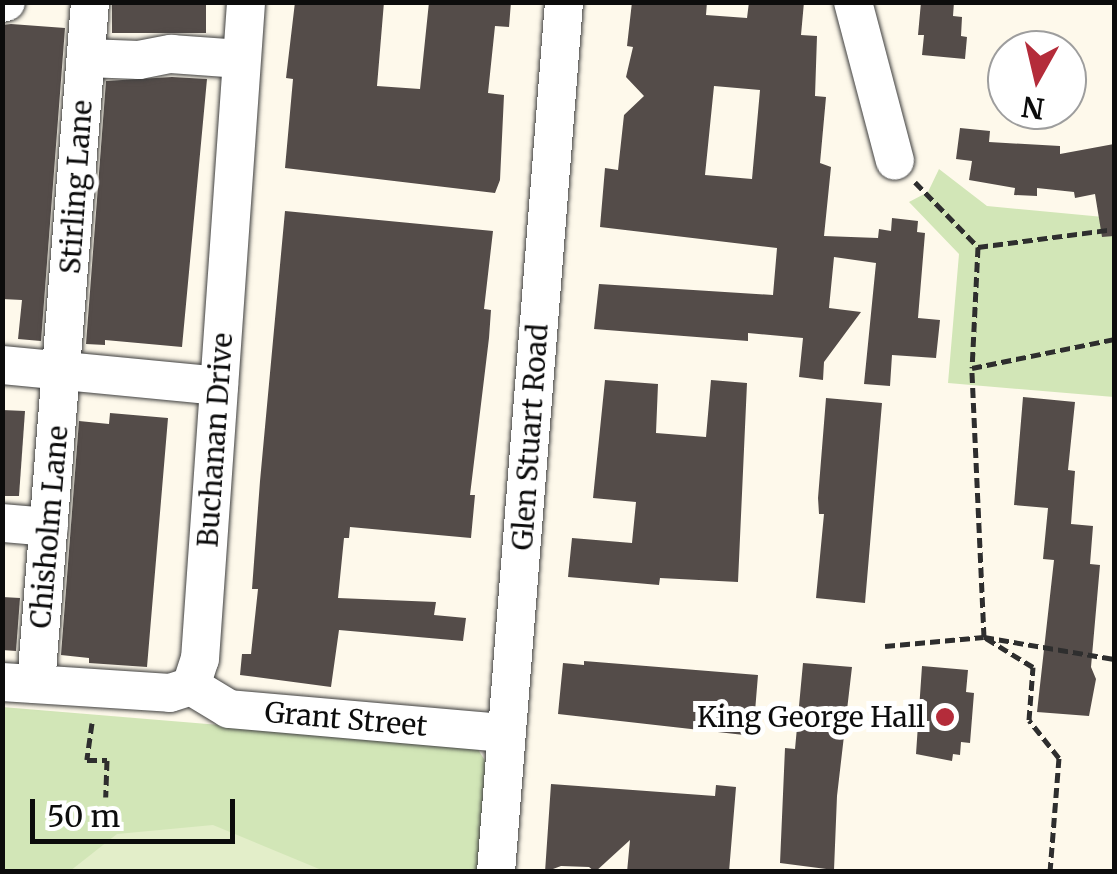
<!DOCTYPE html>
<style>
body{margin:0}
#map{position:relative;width:1117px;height:874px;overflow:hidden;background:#fef9eb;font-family:Merriweather,serif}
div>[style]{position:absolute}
.green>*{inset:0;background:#d2e6b7}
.pitch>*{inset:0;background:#e3eec9}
.building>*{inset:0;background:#544c49;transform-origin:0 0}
.path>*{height:5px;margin-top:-2.5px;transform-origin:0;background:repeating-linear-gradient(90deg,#2e2e2e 0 10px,transparent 0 15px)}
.roads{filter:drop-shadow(0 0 2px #3f3f3f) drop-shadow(0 0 2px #3f3f3f)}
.minor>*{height:38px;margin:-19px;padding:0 19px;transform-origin:19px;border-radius:19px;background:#fff}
.dots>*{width:28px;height:28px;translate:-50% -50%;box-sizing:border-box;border:5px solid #fff;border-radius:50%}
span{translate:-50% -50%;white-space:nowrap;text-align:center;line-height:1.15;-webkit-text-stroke:10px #fff;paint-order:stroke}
.street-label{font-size:28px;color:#0c0c0c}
.poi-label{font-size:28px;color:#0c0c0c}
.right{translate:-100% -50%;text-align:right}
.frame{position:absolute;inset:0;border:5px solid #0c0c0c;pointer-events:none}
.north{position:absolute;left:987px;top:30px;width:100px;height:100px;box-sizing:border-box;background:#fff;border:2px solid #9e9e9e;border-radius:50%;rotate:188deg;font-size:28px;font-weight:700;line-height:40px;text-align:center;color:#0c0c0c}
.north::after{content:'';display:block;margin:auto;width:35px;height:45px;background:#b42c3a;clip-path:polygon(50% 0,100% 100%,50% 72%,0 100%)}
.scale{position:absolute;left:30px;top:799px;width:205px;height:45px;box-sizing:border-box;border:5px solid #0c0c0c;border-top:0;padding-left:12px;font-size:30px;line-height:35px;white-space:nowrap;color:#0c0c0c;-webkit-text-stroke:8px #fff;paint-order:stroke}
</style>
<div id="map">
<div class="green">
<div style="clip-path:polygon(939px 169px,987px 206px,1114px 218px,1114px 397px,948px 383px,959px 254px,909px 202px,928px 192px)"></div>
<div style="clip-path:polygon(2px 707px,476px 746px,490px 769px,481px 871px,3px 871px)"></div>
</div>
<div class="pitch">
<div style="clip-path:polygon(213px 825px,324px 871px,70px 871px,117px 834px)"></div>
</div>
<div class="building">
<div style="left:112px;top:2px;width:94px;height:31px"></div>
<div style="clip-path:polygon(295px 2px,384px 2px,377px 86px,420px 89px,429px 2px,511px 2px,509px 27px,495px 26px,488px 93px,504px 95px,500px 180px,495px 193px,285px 168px,293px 79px,286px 78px)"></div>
<div style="clip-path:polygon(evenodd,632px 2px,707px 2px,706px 15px,747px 18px,749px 2px,804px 2px,801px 35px,817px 36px,815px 96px,826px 97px,820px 163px,831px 167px,824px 236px,878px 238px,879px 229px,891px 231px,892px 218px,918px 221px,917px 232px,925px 233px,918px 318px,940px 320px,936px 358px,892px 355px,890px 386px,864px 384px,876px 263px,834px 257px,829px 308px,861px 312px,824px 362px,823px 380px,799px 377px,803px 338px,748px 333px,748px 341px,594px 329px,599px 284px,773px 295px,777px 248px,600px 227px,605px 168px,618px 170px,624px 115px,644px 96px,626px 77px,633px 47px,627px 46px,632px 2px,714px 86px,760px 90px,752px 179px,705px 175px,714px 86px)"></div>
<div style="clip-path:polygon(921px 2px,954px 2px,953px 16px,962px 17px,961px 36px,967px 37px,965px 59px,922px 55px,924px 35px,918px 35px)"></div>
<div style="clip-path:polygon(11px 24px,65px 28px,41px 341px,18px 339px,22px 300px,2px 299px,2px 25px)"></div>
<div style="clip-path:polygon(172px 77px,207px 79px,182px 347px,105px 340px,105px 345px,86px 344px,106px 81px)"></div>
<div style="clip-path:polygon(960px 128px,990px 131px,989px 142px,1060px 146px,1060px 154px,1114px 144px,1114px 236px,1102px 237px,1095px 194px,1075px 198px,1074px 192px,1037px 188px,1037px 196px,1014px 195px,1015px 188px,969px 180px,972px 161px,956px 159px)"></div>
<div style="clip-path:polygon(285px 211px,493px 231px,484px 309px,491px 310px,489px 338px,470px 495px,475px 495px,471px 538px,350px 527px,349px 538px,344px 538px,338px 598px,436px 602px,434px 615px,466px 618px,463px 641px,339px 630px,331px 687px,240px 675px,242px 654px,251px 654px,258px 589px,252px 589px,260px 481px)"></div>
<div style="clip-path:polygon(605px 380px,658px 384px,656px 433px,706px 437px,711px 380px,747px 383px,738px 582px,660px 578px,659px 585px,568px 577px,572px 538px,632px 543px,636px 502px,593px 498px)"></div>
<div style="clip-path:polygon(1023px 397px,1075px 402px,1068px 470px,1075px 471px,1071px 524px,1093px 526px,1090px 564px,1100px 565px,1091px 667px,1096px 679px,1089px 716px,1037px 712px,1054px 560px,1043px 559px,1048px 508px,1014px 505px)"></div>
<div style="clip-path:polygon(826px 398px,882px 403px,865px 603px,816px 598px,824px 514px,819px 514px,818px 498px)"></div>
<div style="clip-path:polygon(2px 410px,25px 411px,19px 496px,2px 496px)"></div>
<div style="clip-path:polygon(110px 413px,168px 418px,147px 667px,89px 663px,89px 658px,61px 655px,79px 421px,109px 424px)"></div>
<div style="clip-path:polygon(2px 597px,20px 598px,16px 651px,2px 650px)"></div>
<div style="clip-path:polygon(584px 661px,758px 675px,753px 736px,558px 714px,563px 663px,584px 665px)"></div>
<div style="clip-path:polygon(803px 663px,852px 667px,837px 796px,834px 870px,780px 863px,785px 748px,795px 749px)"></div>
<div style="clip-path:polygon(922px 666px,968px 670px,966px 692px,974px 693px,970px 743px,961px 742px,960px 755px,953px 754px,952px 761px,916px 754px)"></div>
<div style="clip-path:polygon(551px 784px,715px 796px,716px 785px,736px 787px,729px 872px,627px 872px,630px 840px,595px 872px,589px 867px,561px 866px,545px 872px)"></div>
</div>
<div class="path">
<div style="left:915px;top:182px;width:91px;rotate:45.9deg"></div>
<div style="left:978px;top:247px;width:121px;rotate:92.8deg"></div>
<div style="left:978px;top:247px;width:137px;rotate:-7.5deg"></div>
<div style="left:885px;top:646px;width:99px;rotate:-5.2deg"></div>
<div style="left:984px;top:637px;width:132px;rotate:9.6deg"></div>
<div style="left:92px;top:723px;width:37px;rotate:98deg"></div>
<div style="left:87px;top:760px;width:20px"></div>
<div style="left:107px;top:760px;width:37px;rotate:92deg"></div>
<div style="left:1050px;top:872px;width:114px;rotate:-85.5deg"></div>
<div style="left:1059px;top:758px;width:48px;rotate:-128.3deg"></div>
<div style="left:1029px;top:720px;width:53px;rotate:-85.7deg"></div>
<div style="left:1033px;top:667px;width:57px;rotate:-148.5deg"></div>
<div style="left:984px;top:637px;width:269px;rotate:-92.6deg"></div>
<div style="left:972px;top:368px;width:145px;rotate:-11.5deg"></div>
</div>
<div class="roads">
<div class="minor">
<div style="left:853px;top:2px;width:164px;rotate:75.2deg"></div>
<div style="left:2px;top:3px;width:4px;rotate:-14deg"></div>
<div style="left:86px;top:58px;width:53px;rotate:2.2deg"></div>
<div style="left:139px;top:60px;width:33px;rotate:-11deg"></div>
<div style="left:171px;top:54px;width:70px;rotate:4.1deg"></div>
<div style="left:2px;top:365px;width:218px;rotate:5.5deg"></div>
<div style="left:2px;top:523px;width:47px;rotate:4.9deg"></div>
<div style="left:2px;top:682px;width:168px;rotate:3.7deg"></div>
<div style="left:170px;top:693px;width:22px;rotate:-18deg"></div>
<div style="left:191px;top:686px;width:28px;rotate:-72deg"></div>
<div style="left:200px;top:659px;width:659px;rotate:-85.99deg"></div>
<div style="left:36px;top:684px;width:684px;rotate:-85.47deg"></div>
<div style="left:191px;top:686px;width:44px;rotate:31.2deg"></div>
<div style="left:229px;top:709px;width:278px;rotate:5deg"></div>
<div style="left:496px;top:872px;width:873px;rotate:-85.53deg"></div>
</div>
</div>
<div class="dots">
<div style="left:945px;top:717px;background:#b42c3a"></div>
</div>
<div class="street-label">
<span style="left:76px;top:187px;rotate:-86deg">Stirling Lane</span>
<span style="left:530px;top:437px;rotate:-86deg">Glen Stuart Road</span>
<span style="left:215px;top:440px;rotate:-86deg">Buchanan Drive</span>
<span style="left:49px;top:527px;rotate:-85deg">Chisholm Lane</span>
<span style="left:346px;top:719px;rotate:5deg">Grant Street</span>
</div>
<div class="poi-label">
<span class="right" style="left:925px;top:717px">King George Hall</span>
</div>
<div class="frame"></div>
<div class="north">N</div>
<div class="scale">50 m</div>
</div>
